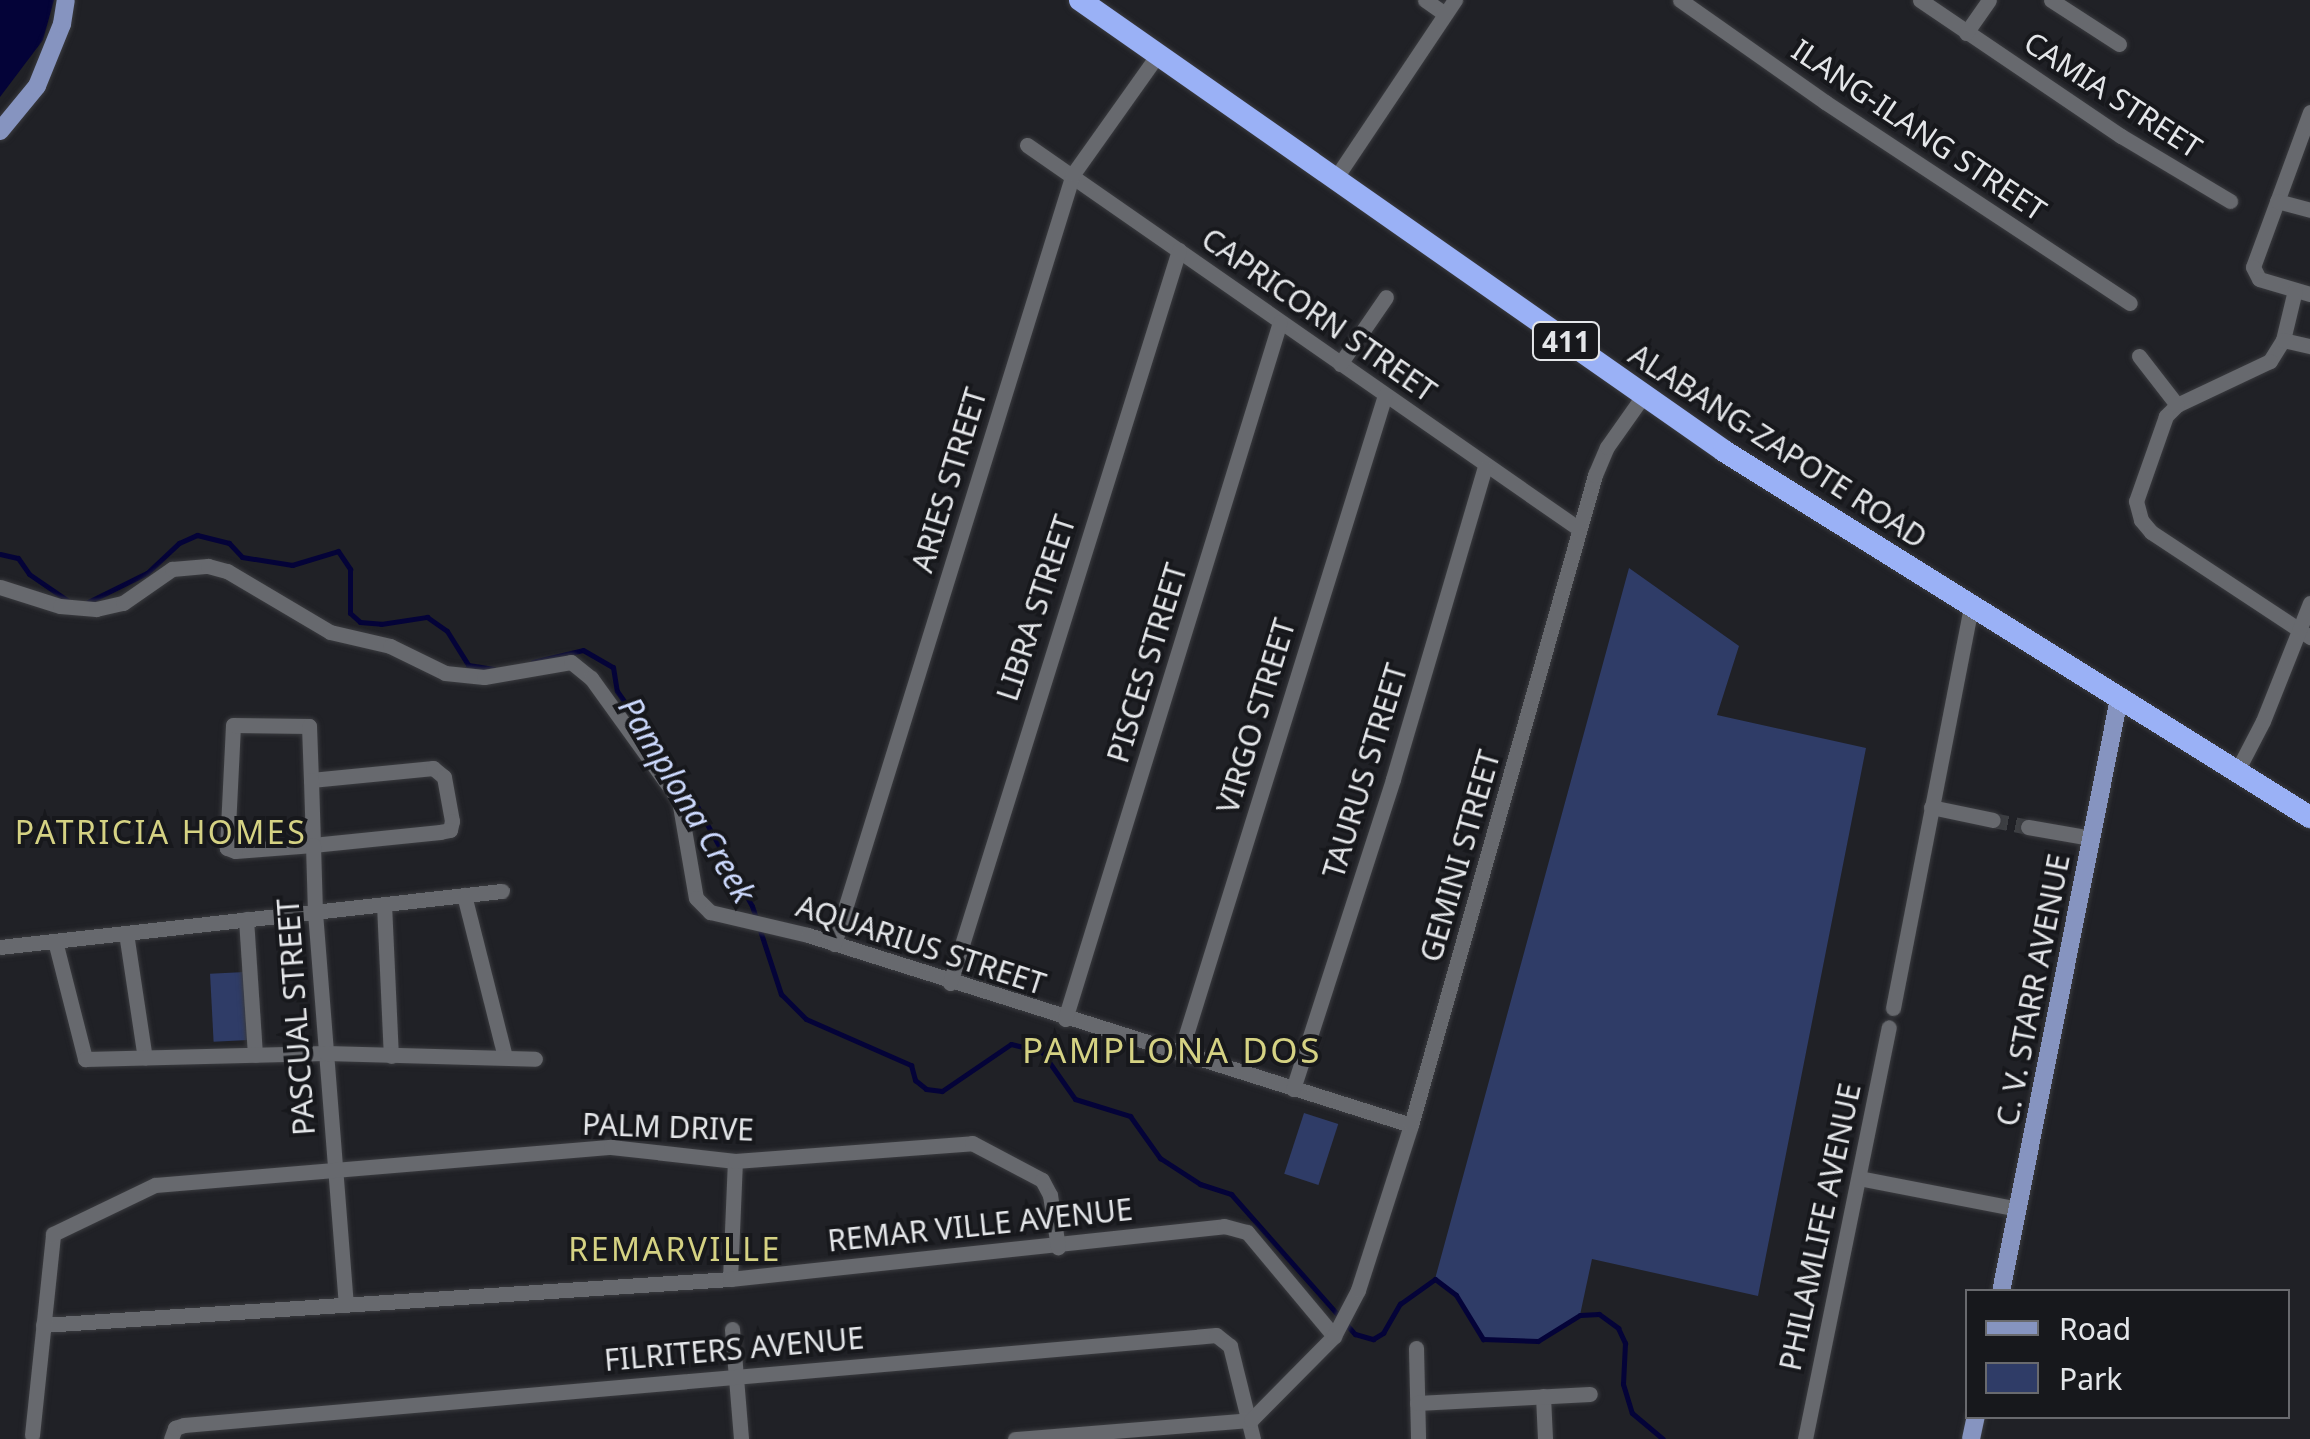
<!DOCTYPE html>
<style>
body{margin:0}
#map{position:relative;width:2310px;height:1439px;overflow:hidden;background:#202126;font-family:"Noto Sans",sans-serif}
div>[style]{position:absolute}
.green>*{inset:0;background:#2f3c67;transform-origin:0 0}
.water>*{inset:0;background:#040338}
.stream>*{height:5px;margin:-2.5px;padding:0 2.5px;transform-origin:2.5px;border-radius:2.5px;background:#040338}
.minor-tunnel>*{height:15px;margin-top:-7.5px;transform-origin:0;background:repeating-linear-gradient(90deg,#3d3f43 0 15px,transparent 0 23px)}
.roads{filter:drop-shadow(0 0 2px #3a3b3f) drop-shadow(0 0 2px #3a3b3f)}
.minor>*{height:15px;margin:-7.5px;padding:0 7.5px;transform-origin:7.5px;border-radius:7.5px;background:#67696e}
.major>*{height:18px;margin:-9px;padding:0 9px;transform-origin:9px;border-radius:9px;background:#8694c0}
.highway>*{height:22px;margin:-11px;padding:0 11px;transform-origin:11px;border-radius:11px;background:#9ab1f6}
span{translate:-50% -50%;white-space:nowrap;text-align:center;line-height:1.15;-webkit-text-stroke:8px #17181c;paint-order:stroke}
.shield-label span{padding:2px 8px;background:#17181c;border:2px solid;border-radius:8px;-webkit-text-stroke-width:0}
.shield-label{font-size:28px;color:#e4e6e9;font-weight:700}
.street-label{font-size:30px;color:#e4e6e9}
.water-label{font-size:32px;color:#cddafe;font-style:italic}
.neighbourhood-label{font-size:32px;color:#d5d283;letter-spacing:2.5px}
.quarter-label{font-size:35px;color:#d5d283;letter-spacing:2.5px}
.legend{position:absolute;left:1965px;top:1289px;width:325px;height:130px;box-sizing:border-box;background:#17181c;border:2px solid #696a6e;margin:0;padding:12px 18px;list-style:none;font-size:30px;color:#e4e6e9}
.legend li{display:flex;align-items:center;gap:20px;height:50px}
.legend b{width:50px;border:2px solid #696a6e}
</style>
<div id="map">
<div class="green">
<div style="clip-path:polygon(1629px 568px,1739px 646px,1717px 715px,1866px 748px,1758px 1296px,1592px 1259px,1580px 1315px,1538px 1341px,1483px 1339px,1456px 1296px,1435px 1279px)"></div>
<div style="left:245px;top:972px;width:68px;height:35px;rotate:87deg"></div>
<div style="left:1304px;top:1113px;width:36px;height:64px;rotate:18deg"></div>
</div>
<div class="water">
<div style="clip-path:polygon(0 0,54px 0,43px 40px,0 97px)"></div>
</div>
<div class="stream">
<div style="left:0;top:554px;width:18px;rotate:13deg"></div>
<div style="left:18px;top:558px;width:19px;rotate:55deg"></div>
<div style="left:29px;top:574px;width:46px;rotate:34.4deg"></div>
<div style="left:88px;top:602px;width:66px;rotate:-26.2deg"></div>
<div style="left:147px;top:573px;width:44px;rotate:-43.2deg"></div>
<div style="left:179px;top:543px;width:20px;rotate:-24deg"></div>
<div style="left:197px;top:535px;width:33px;rotate:14deg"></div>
<div style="left:229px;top:543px;width:19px;rotate:47deg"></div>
<div style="left:242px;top:557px;width:51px;rotate:9.1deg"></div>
<div style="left:292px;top:565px;width:48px;rotate:-16.9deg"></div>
<div style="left:338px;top:551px;width:22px;rotate:56deg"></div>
<div style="left:350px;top:569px;width:44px;rotate:90deg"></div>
<div style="left:350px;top:613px;width:13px;rotate:42deg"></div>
<div style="left:360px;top:622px;width:21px;rotate:5deg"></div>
<div style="left:381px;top:624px;width:47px;rotate:-8.7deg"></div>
<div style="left:427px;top:617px;width:24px;rotate:35deg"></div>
<div style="left:447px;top:631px;width:40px;rotate:58deg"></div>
<div style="left:468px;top:665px;width:26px;rotate:9deg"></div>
<div style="left:533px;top:662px;width:51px;rotate:-13.5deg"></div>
<div style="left:583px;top:650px;width:34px;rotate:30deg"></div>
<div style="left:613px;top:667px;width:24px;rotate:81deg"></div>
<div style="left:617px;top:691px;width:140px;rotate:55.2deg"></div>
<div style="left:697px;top:806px;width:114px;rotate:61.2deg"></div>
<div style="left:752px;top:906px;width:93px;rotate:71.8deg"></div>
<div style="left:781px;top:994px;width:35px;rotate:45deg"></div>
<div style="left:806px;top:1019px;width:115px;rotate:23.7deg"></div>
<div style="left:911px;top:1065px;width:16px;rotate:75deg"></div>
<div style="left:915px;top:1080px;width:14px;rotate:39deg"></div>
<div style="left:926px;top:1089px;width:16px;rotate:7deg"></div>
<div style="left:942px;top:1091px;width:83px;rotate:-34.3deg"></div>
<div style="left:1011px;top:1044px;width:32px;rotate:14deg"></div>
<div style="left:1042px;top:1052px;width:57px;rotate:54.9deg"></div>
<div style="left:1075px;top:1099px;width:58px;rotate:17.2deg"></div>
<div style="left:1130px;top:1116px;width:52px;rotate:54.5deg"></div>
<div style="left:1160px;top:1158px;width:48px;rotate:33deg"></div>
<div style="left:1200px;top:1184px;width:33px;rotate:18deg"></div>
<div style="left:1231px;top:1194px;width:187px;rotate:48.5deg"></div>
<div style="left:1355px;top:1334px;width:19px;rotate:16deg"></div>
<div style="left:1373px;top:1339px;width:12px;rotate:-31deg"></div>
<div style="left:1383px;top:1333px;width:34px;rotate:-60deg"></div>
<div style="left:1400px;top:1304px;width:43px;rotate:-35.5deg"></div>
<div style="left:1435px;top:1279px;width:26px;rotate:37deg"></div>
<div style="left:1456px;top:1295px;width:52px;rotate:58.5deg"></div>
<div style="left:1483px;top:1339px;width:55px;rotate:2.1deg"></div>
<div style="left:1538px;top:1341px;width:49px;rotate:-31.8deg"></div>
<div style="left:1580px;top:1315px;width:19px;rotate:-3deg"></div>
<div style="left:1599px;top:1314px;width:24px;rotate:36deg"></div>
<div style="left:1618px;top:1328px;width:17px;rotate:65deg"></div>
<div style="left:1625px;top:1343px;width:41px;rotate:92.8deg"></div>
<div style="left:1623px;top:1384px;width:30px;rotate:73deg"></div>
<div style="left:1632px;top:1413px;width:40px;rotate:40deg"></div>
</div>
<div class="minor-tunnel">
<div style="left:1993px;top:820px;width:36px;rotate:11deg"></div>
</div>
<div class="roads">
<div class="minor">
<div style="left:1425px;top:0;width:24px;rotate:35deg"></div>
<div style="left:1680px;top:0;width:177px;rotate:35.1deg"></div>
<div style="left:1825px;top:102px;width:365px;rotate:33.4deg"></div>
<div style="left:1920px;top:0;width:243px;rotate:34.1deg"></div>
<div style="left:2121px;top:136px;width:127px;rotate:30.8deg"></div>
<div style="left:2051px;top:0;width:81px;rotate:32.9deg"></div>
<div style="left:1966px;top:33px;width:40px;rotate:-55.1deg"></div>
<div style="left:2310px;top:112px;width:165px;rotate:110.2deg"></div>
<div style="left:2253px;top:267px;width:13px;rotate:63deg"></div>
<div style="left:2259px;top:279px;width:53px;rotate:16.4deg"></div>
<div style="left:1027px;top:145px;width:672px;rotate:34.82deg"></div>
<div style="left:1335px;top:179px;width:216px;rotate:-56.2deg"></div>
<div style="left:2277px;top:201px;width:34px;rotate:15deg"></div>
<div style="left:2295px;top:290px;width:51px;rotate:103.5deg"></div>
<div style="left:2283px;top:340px;width:25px;rotate:122deg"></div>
<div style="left:2270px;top:361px;width:103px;rotate:154.7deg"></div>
<div style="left:2177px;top:405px;width:16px;rotate:135deg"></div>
<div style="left:2166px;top:416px;width:90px;rotate:109.4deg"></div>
<div style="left:2136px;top:501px;width:20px;rotate:75deg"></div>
<div style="left:2141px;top:520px;width:16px;rotate:50deg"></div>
<div style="left:2151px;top:532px;width:191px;rotate:33.4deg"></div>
<div style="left:2283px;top:340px;width:28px;rotate:13deg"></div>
<div style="left:2139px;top:356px;width:62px;rotate:52.2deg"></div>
<div style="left:1340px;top:364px;width:81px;rotate:-55.5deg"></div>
<div style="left:0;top:587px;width:63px;rotate:17.6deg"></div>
<div style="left:60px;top:606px;width:36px;rotate:5deg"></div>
<div style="left:96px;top:609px;width:28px;rotate:-13deg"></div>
<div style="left:123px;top:603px;width:60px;rotate:-34.8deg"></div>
<div style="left:172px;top:569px;width:36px;rotate:-5deg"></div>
<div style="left:208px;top:566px;width:20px;rotate:15deg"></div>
<div style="left:227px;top:571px;width:120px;rotate:30.6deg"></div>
<div style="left:330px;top:632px;width:62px;rotate:13.1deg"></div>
<div style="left:390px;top:646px;width:61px;rotate:26.1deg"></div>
<div style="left:445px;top:673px;width:39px;rotate:6deg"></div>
<div style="left:484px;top:677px;width:88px;rotate:-9.8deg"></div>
<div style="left:571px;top:662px;width:26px;rotate:39deg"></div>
<div style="left:591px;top:678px;width:150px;rotate:54.2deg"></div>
<div style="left:679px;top:800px;width:99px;rotate:80.2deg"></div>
<div style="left:696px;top:898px;width:20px;rotate:45deg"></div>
<div style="left:710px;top:912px;width:101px;rotate:13.2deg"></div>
<div style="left:808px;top:935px;width:632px;rotate:17.49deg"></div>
<div style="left:2237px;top:771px;width:56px;rotate:-62.5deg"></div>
<div style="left:2263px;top:721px;width:127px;rotate:-68.3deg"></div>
<div style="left:311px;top:780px;width:123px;rotate:-5.6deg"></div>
<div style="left:433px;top:768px;width:14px;rotate:39deg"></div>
<div style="left:444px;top:777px;width:45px;rotate:79.7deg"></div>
<div style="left:452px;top:821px;width:9px;rotate:103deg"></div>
<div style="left:450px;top:830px;width:10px;rotate:169deg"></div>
<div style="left:440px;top:832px;width:128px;rotate:174.2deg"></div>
<div style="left:313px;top:845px;width:78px;rotate:175.6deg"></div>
<div style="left:235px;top:851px;width:9px;rotate:-159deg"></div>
<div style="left:227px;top:848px;width:123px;rotate:-87.2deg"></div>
<div style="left:233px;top:725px;width:76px;rotate:0.8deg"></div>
<div style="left:309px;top:726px;width:54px;rotate:87.9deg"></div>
<div style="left:311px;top:780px;width:65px;rotate:88.2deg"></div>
<div style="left:313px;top:845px;width:67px;rotate:88.3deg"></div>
<div style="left:315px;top:912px;width:392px;rotate:85.5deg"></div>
<div style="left:1931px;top:807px;width:63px;rotate:11.8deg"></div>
<div style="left:2028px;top:827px;width:64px;rotate:9.9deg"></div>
<div style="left:464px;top:895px;width:167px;rotate:75.8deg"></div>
<div style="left:384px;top:904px;width:152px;rotate:87.4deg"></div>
<div style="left:246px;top:919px;width:136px;rotate:86.2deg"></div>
<div style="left:126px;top:933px;width:126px;rotate:81.4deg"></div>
<div style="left:55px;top:941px;width:122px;rotate:75.7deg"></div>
<div style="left:85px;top:1059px;width:241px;rotate:-1.4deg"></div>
<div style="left:326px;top:1053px;width:209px;rotate:1.6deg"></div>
<div style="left:834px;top:944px;width:806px;rotate:-72.76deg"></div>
<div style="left:1073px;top:174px;width:148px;rotate:-54.6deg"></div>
<div style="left:0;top:947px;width:505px;rotate:-6.37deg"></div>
<div style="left:950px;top:983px;width:768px;rotate:-72.65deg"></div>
<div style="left:1893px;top:1008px;width:409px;rotate:-79deg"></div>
<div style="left:1065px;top:1019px;width:729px;rotate:-72.86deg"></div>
<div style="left:1180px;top:1054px;width:690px;rotate:-72.72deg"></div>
<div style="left:1293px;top:1089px;width:326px;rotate:-72.1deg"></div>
<div style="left:1393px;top:779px;width:325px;rotate:-73.6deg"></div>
<div style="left:1859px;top:1178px;width:162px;rotate:11deg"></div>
<div style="left:730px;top:1279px;width:118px;rotate:-87.6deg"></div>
<div style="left:43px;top:1325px;width:689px;rotate:-3.83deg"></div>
<div style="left:730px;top:1279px;width:497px;rotate:-6.1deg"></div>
<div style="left:1224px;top:1226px;width:24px;rotate:15deg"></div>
<div style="left:1247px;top:1232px;width:136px;rotate:50.1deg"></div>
<div style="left:732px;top:1329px;width:110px;rotate:85.3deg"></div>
<div style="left:1416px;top:1348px;width:91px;rotate:88.7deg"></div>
<div style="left:1543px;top:1396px;width:43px;rotate:87.3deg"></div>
<div style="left:1417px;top:1403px;width:173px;rotate:-3deg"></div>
<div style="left:32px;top:1435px;width:202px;rotate:-84deg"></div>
<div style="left:53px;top:1234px;width:113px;rotate:-25.7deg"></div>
<div style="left:155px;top:1185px;width:458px;rotate:-4.8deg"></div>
<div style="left:611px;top:1147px;width:125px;rotate:6.4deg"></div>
<div style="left:735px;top:1161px;width:238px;rotate:-4.3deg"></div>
<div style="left:972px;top:1143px;width:79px;rotate:27.9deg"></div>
<div style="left:1042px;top:1180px;width:17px;rotate:62deg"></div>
<div style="left:1050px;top:1195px;width:53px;rotate:81.3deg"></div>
<div style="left:171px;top:1439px;width:12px;rotate:-70deg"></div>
<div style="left:175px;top:1428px;width:9px;rotate:-18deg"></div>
<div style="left:184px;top:1425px;width:1036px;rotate:-4.98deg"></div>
<div style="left:1216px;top:1335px;width:18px;rotate:38deg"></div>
<div style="left:1230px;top:1346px;width:96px;rotate:76.1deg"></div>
<div style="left:1015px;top:1439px;width:237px;rotate:-4.6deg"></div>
<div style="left:1251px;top:1420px;width:118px;rotate:-45.3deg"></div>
<div style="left:1334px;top:1336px;width:52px;rotate:-62.4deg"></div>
<div style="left:1358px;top:1290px;width:173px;rotate:-72.2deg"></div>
<div style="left:1411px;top:1125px;width:676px;rotate:-74.19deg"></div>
<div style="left:1595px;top:475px;width:30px;rotate:-67deg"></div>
<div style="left:1607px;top:447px;width:62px;rotate:-54.8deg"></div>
<div style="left:1805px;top:1439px;width:420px;rotate:-78.5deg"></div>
</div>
<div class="major">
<div style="left:0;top:131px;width:58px;rotate:-50.6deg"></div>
<div style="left:37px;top:86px;width:67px;rotate:-68deg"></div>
<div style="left:62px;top:24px;width:24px;rotate:-81deg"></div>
<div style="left:2001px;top:1292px;width:605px;rotate:-78.75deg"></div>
<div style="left:1971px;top:1439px;width:24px;rotate:-78deg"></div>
</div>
<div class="highway">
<div style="left:1080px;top:0;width:786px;rotate:35deg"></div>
<div style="left:1724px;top:451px;width:691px;rotate:31.99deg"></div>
</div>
</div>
<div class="shield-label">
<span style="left:1566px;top:341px">411</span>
</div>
<div class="street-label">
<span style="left:2113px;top:95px;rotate:33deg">CAMIA STREET</span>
<span style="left:1919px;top:130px;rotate:34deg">ILANG-ILANG STREET</span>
<span style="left:1319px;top:315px;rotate:35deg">CAPRICORN STREET</span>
<span style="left:1778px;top:446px;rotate:33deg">ALABANG-ZAPOTE ROAD</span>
<span style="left:949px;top:480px;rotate:-73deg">ARIES STREET</span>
<span style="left:1036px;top:608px;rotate:-72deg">LIBRA STREET</span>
<span style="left:1147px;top:663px;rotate:-73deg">PISCES STREET</span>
<span style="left:1256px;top:716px;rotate:-73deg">VIRGO STREET</span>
<span style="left:1365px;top:771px;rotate:-73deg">TAURUS STREET</span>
<span style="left:1460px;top:856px;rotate:-74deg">GEMINI STREET</span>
<span style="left:921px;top:945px;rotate:18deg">AQUARIUS STREET</span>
<span style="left:2033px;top:990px;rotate:-79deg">C. V. STARR AVENUE</span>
<span style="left:296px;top:1017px;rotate:-94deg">PASCUAL STREET</span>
<span style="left:668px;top:1127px;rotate:2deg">PALM DRIVE</span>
<span style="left:980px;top:1225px;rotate:-6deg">REMAR VILLE AVENUE</span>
<span style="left:1820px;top:1227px;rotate:-78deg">PHILAMLIFE AVENUE</span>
<span style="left:734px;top:1349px;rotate:-5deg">FILRITERS AVENUE</span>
</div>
<div class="water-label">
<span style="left:687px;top:800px;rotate:59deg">Pamplona Creek</span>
</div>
<div class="neighbourhood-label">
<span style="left:161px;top:832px">PATRICIA HOMES</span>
<span style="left:675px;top:1249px">REMARVILLE</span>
</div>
<div class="quarter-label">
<span style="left:1172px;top:1050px">PAMPLONA DOS</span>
</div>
<ul class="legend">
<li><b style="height:12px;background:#8694c0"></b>Road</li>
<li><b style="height:28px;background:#2f3c67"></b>Park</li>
</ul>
</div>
